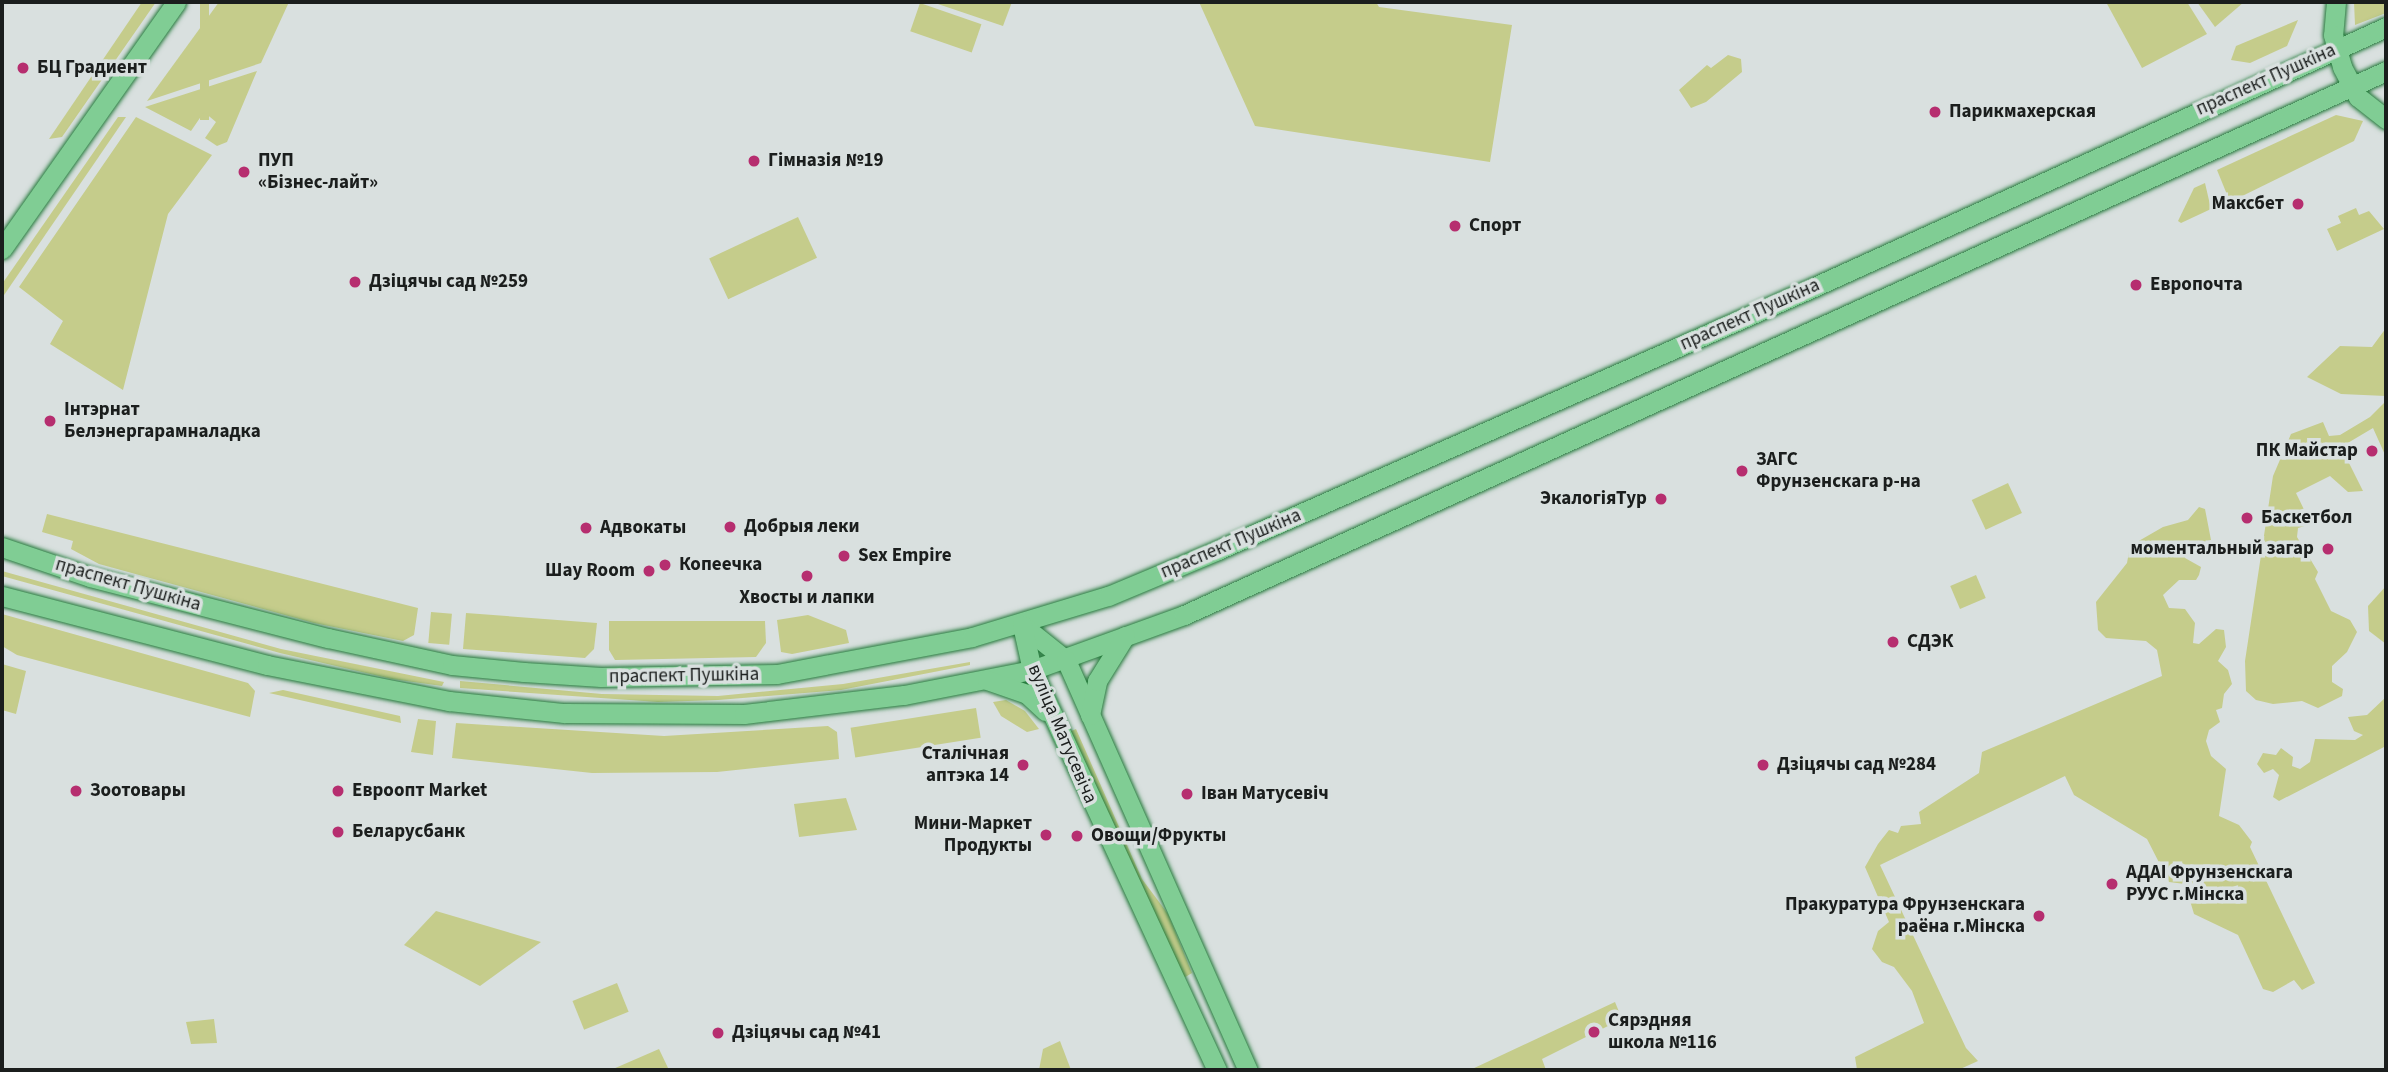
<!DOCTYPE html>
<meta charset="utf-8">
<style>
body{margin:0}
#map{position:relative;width:2388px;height:1072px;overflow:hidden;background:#d9e0df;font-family:"Source Sans 3",sans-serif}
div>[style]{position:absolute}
.green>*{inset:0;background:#c5cc8b;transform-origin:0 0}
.roads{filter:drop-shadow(0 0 2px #257a3c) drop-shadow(0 0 2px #257a3c)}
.major>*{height:19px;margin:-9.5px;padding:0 9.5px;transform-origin:9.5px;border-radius:9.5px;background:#80cd94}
.dots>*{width:19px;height:19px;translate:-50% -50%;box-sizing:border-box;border:4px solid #d9e0df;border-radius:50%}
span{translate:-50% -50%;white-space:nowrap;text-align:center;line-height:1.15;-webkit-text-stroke:7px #d9e0df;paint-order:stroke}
.poi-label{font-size:19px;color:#1b1e1d;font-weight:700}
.left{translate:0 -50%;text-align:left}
.right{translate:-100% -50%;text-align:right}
.street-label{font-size:19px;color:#1b1e1d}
.frame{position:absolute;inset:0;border:4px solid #1b1e1d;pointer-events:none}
</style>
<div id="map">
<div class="green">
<div style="clip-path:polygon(142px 2px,156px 2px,62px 137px,49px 139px)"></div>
<div style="left:200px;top:2px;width:9px;height:118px"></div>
<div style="clip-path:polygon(219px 2px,289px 2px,261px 63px,147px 101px)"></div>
<div style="clip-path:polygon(932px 2px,1012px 2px,1003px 26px)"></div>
<div style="clip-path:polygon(1199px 2px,1376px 2px,1379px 7px,1512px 25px,1490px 162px,1255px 126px)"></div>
<div style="clip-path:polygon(2106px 2px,2187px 2px,2207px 34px,2142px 68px)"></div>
<div style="clip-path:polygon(2197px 2px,2244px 2px,2215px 27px)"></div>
<div style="clip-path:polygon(2354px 2px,2386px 2px,2386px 13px,2355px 25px)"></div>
<div style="left:920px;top:3px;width:65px;height:30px;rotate:19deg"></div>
<div style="clip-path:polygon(2298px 20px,2287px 46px,2250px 63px,2231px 60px,2236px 46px)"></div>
<div style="clip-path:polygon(1728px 55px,1741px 59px,1742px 72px,1706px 102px,1691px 108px,1679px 90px,1707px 65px,1711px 68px)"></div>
<div style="clip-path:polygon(257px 71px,227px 142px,217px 146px,205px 138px,216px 122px,204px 112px,191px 131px,145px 107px)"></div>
<div style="clip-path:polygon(2336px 115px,2363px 121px,2354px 141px,2230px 202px,2217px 170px)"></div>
<div style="clip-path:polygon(118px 117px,126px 117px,2px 298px,2px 284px)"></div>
<div style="clip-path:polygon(136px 117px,212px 155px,168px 214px,123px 390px,50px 344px,63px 321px,19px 287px)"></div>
<div style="clip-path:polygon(2205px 183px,2211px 209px,2181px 223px,2178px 221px,2194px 188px)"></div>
<div style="clip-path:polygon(2356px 208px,2359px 215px,2369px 211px,2384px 229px,2337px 251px,2327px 229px,2341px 223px,2338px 216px)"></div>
<div style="left:798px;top:217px;width:45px;height:98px;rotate:65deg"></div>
<div style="clip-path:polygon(2386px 328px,2386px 396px,2341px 394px,2307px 377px,2340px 346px,2372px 347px)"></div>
<div style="clip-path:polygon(2386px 401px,2386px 457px,2373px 428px,2341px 447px,2363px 491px,2348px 492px,2330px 476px,2296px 493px,2311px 524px,2298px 528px,2297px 537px,2318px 572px,2315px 579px,2331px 611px,2350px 620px,2357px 632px,2347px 652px,2332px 666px,2332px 682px,2343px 689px,2342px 696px,2318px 708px,2302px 701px,2273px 704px,2256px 700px,2246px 691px,2245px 661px,2273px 476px,2291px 434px,2323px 422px,2329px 436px,2340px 435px,2370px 417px)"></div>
<div style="left:2008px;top:483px;width:33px;height:40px;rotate:65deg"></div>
<div style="clip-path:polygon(2199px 507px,2205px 509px,2211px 540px,2184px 548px,2185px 558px,2201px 567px,2199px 575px,2196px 580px,2179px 580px,2163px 595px,2169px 608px,2185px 609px,2195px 623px,2193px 643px,2199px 644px,2216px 629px,2224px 630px,2226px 647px,2218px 661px,2228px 670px,2232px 684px,2224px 694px,2222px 708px,2216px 710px,2220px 722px,2209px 730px,2206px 741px,2211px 756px,2226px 769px,2219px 816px,2239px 825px,2252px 842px,2250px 847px,2315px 983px,2302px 990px,2294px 980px,2273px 992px,2263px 989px,2238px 935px,2194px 914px,2185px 884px,2169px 882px,2147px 839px,2074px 795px,2065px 776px,1880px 865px,1966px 1048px,1978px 1061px,1958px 1070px,1857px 1070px,1855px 1057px,1924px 1023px,1912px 991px,1894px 967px,1882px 962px,1872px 949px,1878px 931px,1889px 922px,1865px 867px,1878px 844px,1889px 830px,1898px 833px,1901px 826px,1921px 824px,1919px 812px,1979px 773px,1982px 752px,2162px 676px,2157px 650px,2146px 641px,2106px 638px,2098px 630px,2096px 602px,2127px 563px,2130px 546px,2163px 527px,2188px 520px)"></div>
<div style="clip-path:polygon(47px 514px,418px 608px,414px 635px,403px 641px,314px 623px,99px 564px,71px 549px,73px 541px,42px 532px)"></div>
<div style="clip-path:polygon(2px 571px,281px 649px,444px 682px,442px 686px,392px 679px,280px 653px,2px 576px)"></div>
<div style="left:1976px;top:575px;width:25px;height:28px;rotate:67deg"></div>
<div style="clip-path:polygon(2386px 586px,2386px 644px,2369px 631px,2368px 606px)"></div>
<div style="left:431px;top:612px;width:21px;height:31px;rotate:5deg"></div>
<div style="clip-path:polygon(466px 613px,597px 623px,594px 649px,585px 658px,463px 649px)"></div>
<div style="clip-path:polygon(2px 614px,248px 683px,255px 691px,250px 717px,17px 655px,2px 646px)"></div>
<div style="clip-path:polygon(808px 615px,846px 630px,849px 643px,792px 654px,781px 652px,777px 620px)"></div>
<div style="clip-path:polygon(609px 621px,765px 621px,766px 643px,756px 657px,615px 660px,609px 650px)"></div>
<div style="clip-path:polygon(970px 662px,970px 665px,841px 690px,718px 700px,658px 702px,460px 688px,460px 681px,602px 694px,718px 696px,843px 684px)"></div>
<div style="clip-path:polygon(2px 664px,26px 671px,16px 714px,2px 710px)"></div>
<div style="clip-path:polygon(283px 690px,400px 716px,401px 723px,269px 693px)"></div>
<div style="clip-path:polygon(2386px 697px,2386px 746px,2279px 801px,2273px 797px,2279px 775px,2273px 769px,2264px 773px,2257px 764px,2263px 753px,2276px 755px,2281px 748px,2293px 757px,2292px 766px,2300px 769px,2310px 762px,2315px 739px,2355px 740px,2363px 735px,2354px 731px,2348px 717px,2367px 715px)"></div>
<div style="clip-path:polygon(1006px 700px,1025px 711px,1039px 729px,1027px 732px,1001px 716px,993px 702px)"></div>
<div style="left:976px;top:708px;width:30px;height:127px;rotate:81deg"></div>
<div style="clip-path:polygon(418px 719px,436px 721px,433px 755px,411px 752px)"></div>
<div style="clip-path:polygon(456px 723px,664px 736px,828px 726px,837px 732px,839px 759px,717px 772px,592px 773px,452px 758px)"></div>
<div style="clip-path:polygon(1076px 729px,1142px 879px,1168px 914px,1192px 973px,1182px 979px,1069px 732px)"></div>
<div style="clip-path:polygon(846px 798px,857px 830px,799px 837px,794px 804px)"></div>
<div style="clip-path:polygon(436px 911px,541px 942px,480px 986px,404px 945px)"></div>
<div style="left:617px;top:983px;width:31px;height:48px;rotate:68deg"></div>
<div style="clip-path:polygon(1615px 1002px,1622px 1019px,1542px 1059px,1546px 1070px,1470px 1070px)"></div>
<div style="clip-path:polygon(214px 1019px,217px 1043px,191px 1044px,186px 1022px)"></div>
<div style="clip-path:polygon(1060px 1041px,1071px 1070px,1039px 1070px,1043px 1049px)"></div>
<div style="clip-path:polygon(659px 1049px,669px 1070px,613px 1069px)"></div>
</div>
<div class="roads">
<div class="major">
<div style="left:2336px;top:2px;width:33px;rotate:95deg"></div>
<div style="left:2333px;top:35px;width:33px;rotate:74deg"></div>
<div style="left:2342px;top:67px;width:34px;rotate:62deg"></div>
<div style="left:2358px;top:97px;width:36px;rotate:38deg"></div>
<div style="left:2px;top:249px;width:302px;rotate:-54.8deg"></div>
<div style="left:2px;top:547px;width:93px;rotate:18.8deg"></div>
<div style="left:90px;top:577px;width:246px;rotate:14.4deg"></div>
<div style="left:328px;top:638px;width:127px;rotate:12.3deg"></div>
<div style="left:452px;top:665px;width:72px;rotate:5.6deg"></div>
<div style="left:524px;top:672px;width:77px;rotate:3.7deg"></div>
<div style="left:601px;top:677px;width:176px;rotate:-1deg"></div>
<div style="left:777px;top:674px;width:198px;rotate:-10.7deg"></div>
<div style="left:972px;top:637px;width:142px;rotate:-16.8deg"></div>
<div style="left:1108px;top:596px;width:119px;rotate:-22.7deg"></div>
<div style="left:1218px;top:550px;width:651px;rotate:-23.81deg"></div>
<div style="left:1814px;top:287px;width:628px;rotate:-24.44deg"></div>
<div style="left:2px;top:596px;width:274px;rotate:14.6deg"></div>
<div style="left:267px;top:665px;width:186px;rotate:11.2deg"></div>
<div style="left:449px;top:701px;width:116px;rotate:6deg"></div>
<div style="left:564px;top:713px;width:180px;rotate:0.3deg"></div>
<div style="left:744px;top:714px;width:161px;rotate:-6.8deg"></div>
<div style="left:904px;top:695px;width:130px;rotate:-11.1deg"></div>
<div style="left:1032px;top:670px;width:162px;rotate:-19.9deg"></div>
<div style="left:1184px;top:615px;width:1319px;rotate:-24.35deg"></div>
<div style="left:1022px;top:625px;width:56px;rotate:38.5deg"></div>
<div style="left:1066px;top:660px;width:449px;rotate:66.1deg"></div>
<div style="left:1022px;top:625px;width:46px;rotate:77.5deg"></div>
<div style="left:1032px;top:670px;width:441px;rotate:65.2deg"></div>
<div style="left:987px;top:680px;width:42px;rotate:19.3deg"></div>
<div style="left:1027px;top:694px;width:25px;rotate:43deg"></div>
<div style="left:1090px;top:715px;width:35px;rotate:-78deg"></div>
<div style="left:1097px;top:681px;width:53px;rotate:-58.1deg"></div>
</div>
</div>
<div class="dots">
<div style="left:23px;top:68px;background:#b62e6f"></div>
<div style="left:1935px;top:112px;background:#b62e6f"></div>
<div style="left:754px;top:161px;background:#b62e6f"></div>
<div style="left:244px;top:172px;background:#b62e6f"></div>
<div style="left:2298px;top:204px;background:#b62e6f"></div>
<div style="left:1455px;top:226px;background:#b62e6f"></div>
<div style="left:355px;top:282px;background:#b62e6f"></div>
<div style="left:2136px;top:285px;background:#b62e6f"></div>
<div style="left:50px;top:421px;background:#b62e6f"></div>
<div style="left:2372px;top:451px;background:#b62e6f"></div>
<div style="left:1742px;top:471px;background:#b62e6f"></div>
<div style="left:1661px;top:499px;background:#b62e6f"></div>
<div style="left:2247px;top:518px;background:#b62e6f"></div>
<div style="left:730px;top:527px;background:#b62e6f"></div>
<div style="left:586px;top:528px;background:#b62e6f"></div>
<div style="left:2328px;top:549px;background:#b62e6f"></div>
<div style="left:844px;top:556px;background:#b62e6f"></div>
<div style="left:665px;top:565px;background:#b62e6f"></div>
<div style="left:649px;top:571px;background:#b62e6f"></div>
<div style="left:807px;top:576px;background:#b62e6f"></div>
<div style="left:1893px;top:642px;background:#b62e6f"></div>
<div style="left:1023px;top:765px;background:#b62e6f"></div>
<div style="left:1763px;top:765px;background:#b62e6f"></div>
<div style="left:76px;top:791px;background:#b62e6f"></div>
<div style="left:338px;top:791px;background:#b62e6f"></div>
<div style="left:1187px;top:794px;background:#b62e6f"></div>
<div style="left:338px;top:832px;background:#b62e6f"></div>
<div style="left:1046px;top:835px;background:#b62e6f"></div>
<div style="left:1077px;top:836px;background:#b62e6f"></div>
<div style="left:2112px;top:884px;background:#b62e6f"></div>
<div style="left:2039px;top:916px;background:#b62e6f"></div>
<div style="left:1594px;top:1032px;background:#b62e6f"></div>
<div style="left:718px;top:1033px;background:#b62e6f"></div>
</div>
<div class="poi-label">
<span class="left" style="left:37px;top:68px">БЦ Градиент</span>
<span class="left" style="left:1949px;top:112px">Парикмахерская</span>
<span class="left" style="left:258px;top:172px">ПУП<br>«Бізнес-лайт»</span>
<span class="left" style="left:768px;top:161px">Гімназія №19</span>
<span class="right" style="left:2284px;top:204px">Максбет</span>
<span class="left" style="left:1469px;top:226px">Спорт</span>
<span class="left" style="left:369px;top:282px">Дзіцячы сад №259</span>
<span class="left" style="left:2150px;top:285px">Европочта</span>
<span class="left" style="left:64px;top:421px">Інтэрнат<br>Белэнергарамналадка</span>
<span class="right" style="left:2358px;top:451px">ПК Майстар</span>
<span class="left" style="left:1756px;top:471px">ЗАГС<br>Фрунзенскага р-на</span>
<span class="right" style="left:1647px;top:499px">ЭкалогіяТур</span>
<span class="left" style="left:2261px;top:518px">Баскетбол</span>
<span class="left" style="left:744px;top:527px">Добрыя леки</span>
<span class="left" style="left:600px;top:528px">Адвокаты</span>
<span class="right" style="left:2314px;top:549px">моментальный загар</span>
<span class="left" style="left:858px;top:556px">Sex Empire</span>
<span class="left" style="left:679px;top:565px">Копеечка</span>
<span class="right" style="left:635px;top:571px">Шау Room</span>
<span style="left:807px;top:598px">Хвосты и лапки</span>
<span class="left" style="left:1907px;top:642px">СДЭК</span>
<span class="right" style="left:1009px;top:765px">Сталічная<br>аптэка 14</span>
<span class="left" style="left:1777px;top:765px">Дзіцячы сад №284</span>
<span class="left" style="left:90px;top:791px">Зоотовары</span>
<span class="left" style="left:352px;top:791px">Евроопт Market</span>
<span class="left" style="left:1201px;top:794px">Іван Матусевіч</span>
<span class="right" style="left:1032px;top:835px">Мини-Маркет<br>Продукты</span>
<span class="left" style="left:352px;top:832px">Беларусбанк</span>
<span class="left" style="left:1091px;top:836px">Овощи/Фрукты</span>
<span class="left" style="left:2126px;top:884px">АДАІ Фрунзенскага<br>РУУС г.Мінска</span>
<span class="right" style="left:2025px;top:916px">Пракуратура Фрунзенскага<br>раёна г.Мінска</span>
<span class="left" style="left:1608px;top:1032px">Сярэдняя<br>школа №116</span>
<span class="left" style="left:732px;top:1033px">Дзіцячы сад №41</span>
</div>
<div class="street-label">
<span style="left:2266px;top:80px;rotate:-24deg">праспект Пушкіна</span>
<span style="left:1750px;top:315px;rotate:-24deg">праспект Пушкіна</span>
<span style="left:1231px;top:544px;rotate:-23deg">праспект Пушкіна</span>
<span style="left:128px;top:585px;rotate:16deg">праспект Пушкіна</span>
<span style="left:684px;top:676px;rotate:-1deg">праспект Пушкіна</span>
<span style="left:1062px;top:734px;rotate:67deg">вуліца Матусевіча</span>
</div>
<div class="frame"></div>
</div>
